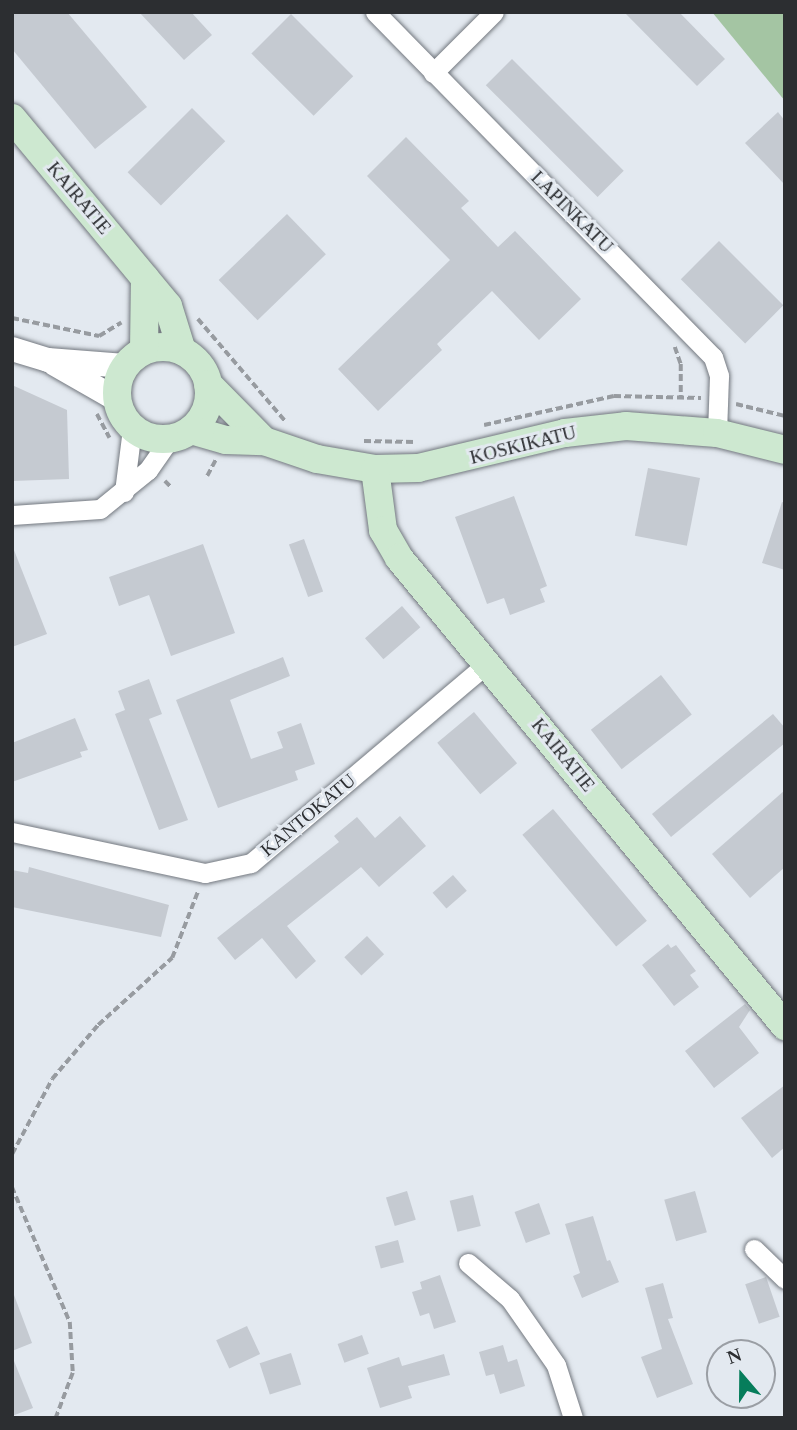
<!DOCTYPE html>
<style>
body{margin:0}
#map{position:relative;width:797px;height:1430px;overflow:hidden;background:#e3e9f0;font-family:Georgia,serif}
div>[style]{position:absolute}
.green>*{inset:0;background:#a4c5a3}
.building>*{inset:0;background:#c5cad1;transform-origin:0 0}
.path>*{height:3.5px;margin-top:-1.75px;transform-origin:0;background:repeating-linear-gradient(90deg,#979ba0 0 7px,transparent 0 10.5px)}
.roads{filter:drop-shadow(0 0 2px #73787f) drop-shadow(0 0 2px #73787f)}
.minor>*{height:19px;margin:-9.5px;padding:0 9.5px;transform-origin:9.5px;border-radius:9.5px;background:#fff}
.tertiary>*{height:24px;margin:-12px;padding:0 12px;transform-origin:12px;border-radius:12px;background:#fff}
.secondary>*{height:28px;margin:-14px;padding:0 14px;transform-origin:14px;border-radius:14px;background:#cde8d0}
.secondary>.ring{margin:-14px;padding:0;box-sizing:content-box;background:none;border:28px solid #cde8d0;border-radius:50%}
span{translate:-50% -50%;white-space:nowrap;text-align:center;line-height:1.15;-webkit-text-stroke:6px #e3e9f0;paint-order:stroke}
.street-label{font-size:19px;color:#2c2e31}
.frame{position:absolute;inset:0;border:14px solid #2c2e31;pointer-events:none}
.north{position:absolute;left:706px;top:1339px;width:70px;height:70px;box-sizing:border-box;background:#e3e9f0;border:2px solid #9a9ea4;border-radius:50%;rotate:340deg;font-size:19px;font-weight:700;line-height:28px;text-align:center;color:#2c2e31}
.north::after{content:'';display:block;margin:auto;width:24px;height:32px;background:#067d5b;clip-path:polygon(50% 0,100% 100%,50% 72%,0 100%)}
</style>
<div id="map">
<div class="green">
<div style="clip-path:polygon(712px 12px,785px 12px,785px 101px)"></div>
</div>
<div class="building">
<div style="clip-path:polygon(17px 12px,67px 12px,147px 107px,95px 149px,12px 49px,12px 16px)"></div>
<div style="clip-path:polygon(139px 12px,191px 12px,212px 35px,184px 60px)"></div>
<div style="clip-path:polygon(624px 12px,679px 12px,725px 59px,697px 86px)"></div>
<div style="left:291px;top:14px;width:88px;height:56px;rotate:45deg"></div>
<div style="left:512px;top:59px;width:158px;height:37px;rotate:45deg"></div>
<div style="left:192px;top:108px;width:47px;height:91px;rotate:45deg"></div>
<div style="clip-path:polygon(778px 112px,785px 121px,785px 185px,745px 143px)"></div>
<div style="clip-path:polygon(406px 137px,469px 201px,461px 208px,498px 247px,515px 231px,581px 299px,539px 340px,492px 291px,437px 344px,442px 350px,378px 411px,338px 369px,450px 260px,367px 176px)"></div>
<div style="left:287px;top:214px;width:56px;height:95px;rotate:46deg"></div>
<div style="left:719px;top:241px;width:91px;height:54px;rotate:45deg"></div>
<div style="clip-path:polygon(12px 385px,67px 410px,69px 479px,12px 481px)"></div>
<div style="left:648px;top:468px;width:53px;height:69px;rotate:11deg"></div>
<div style="clip-path:polygon(514px 496px,547px 586px,540px 589px,545px 602px,510px 615px,504px 598px,487px 604px,455px 517px)"></div>
<div style="clip-path:polygon(782px 502px,785px 503px,785px 570px,762px 563px)"></div>
<div style="left:304px;top:539px;width:56px;height:16px;rotate:70deg"></div>
<div style="clip-path:polygon(203px 544px,235px 633px,171px 656px,149px 595px,119px 606px,109px 577px)"></div>
<div style="clip-path:polygon(12px 545px,47px 634px,12px 647px)"></div>
<div style="left:402px;top:606px;width:28px;height:49px;rotate:49deg"></div>
<div style="clip-path:polygon(283px 657px,290px 676px,230px 700px,251px 759px,283px 748px,277px 732px,301px 723px,315px 764px,295px 771px,298px 780px,218px 808px,176px 700px)"></div>
<div style="left:661px;top:675px;width:50px;height:89px;rotate:52deg"></div>
<div style="clip-path:polygon(149px 679px,162px 714px,149px 719px,188px 820px,159px 830px,115px 714px,125px 710px,118px 691px)"></div>
<div style="left:474px;top:712px;width:67px;height:48px;rotate:50deg"></div>
<div style="clip-path:polygon(773px 714px,785px 728px,785px 743px,671px 837px,652px 814px)"></div>
<div style="clip-path:polygon(75px 718px,88px 750px,80px 752px,82px 757px,12px 782px,12px 743px)"></div>
<div style="clip-path:polygon(785px 790px,785px 867px,750px 898px,712px 854px)"></div>
<div style="left:553px;top:809px;width:146px;height:40px;rotate:50deg"></div>
<div style="clip-path:polygon(400px 816px,426px 846px,379px 887px,361px 867px,287px 926px,316px 961px,296px 979px,262px 938px,235px 960px,217px 938px,339px 842px,334px 836px,357px 817px,375px 838px)"></div>
<div style="clip-path:polygon(29px 867px,169px 905px,161px 937px,12px 907px,12px 870px,28px 873px)"></div>
<div style="left:453px;top:875px;width:21px;height:27px;rotate:49deg"></div>
<div style="left:367px;top:936px;width:25px;height:31px;rotate:47deg"></div>
<div style="clip-path:polygon(668px 944px,671px 948px,676px 945px,696px 971px,690px 975px,699px 987px,674px 1006px,642px 965px)"></div>
<div style="clip-path:polygon(745px 1004px,750px 1010px,739px 1027px,759px 1053px,714px 1088px,685px 1051px)"></div>
<div style="clip-path:polygon(785px 1085px,785px 1147px,772px 1158px,741px 1118px)"></div>
<div style="left:407px;top:1191px;width:30px;height:22px;rotate:73deg"></div>
<div style="left:695px;top:1191px;width:43px;height:32px;rotate:74deg"></div>
<div style="left:473px;top:1195px;width:32px;height:24px;rotate:76deg"></div>
<div style="left:539px;top:1203px;width:33px;height:26px;rotate:70deg"></div>
<div style="clip-path:polygon(593px 1216px,607px 1261px,610px 1260px,619px 1282px,582px 1298px,573px 1276px,580px 1273px,565px 1224px)"></div>
<div style="left:398px;top:1240px;width:23px;height:24px;rotate:75deg"></div>
<div style="clip-path:polygon(440px 1275px,456px 1322px,434px 1329px,429px 1313px,420px 1316px,412px 1292px,422px 1289px,420px 1282px)"></div>
<div style="left:766px;top:1277px;width:42px;height:22px;rotate:71deg"></div>
<div style="clip-path:polygon(663px 1283px,673px 1318px,668px 1319px,693px 1384px,657px 1398px,641px 1357px,662px 1349px,645px 1288px)"></div>
<div style="clip-path:polygon(14px 1295px,32px 1343px,12px 1351px,12px 1296px)"></div>
<div style="left:247px;top:1326px;width:31px;height:34px;rotate:65deg"></div>
<div style="left:362px;top:1335px;width:20px;height:26px;rotate:70deg"></div>
<div style="clip-path:polygon(503px 1345px,508px 1362px,517px 1359px,525px 1386px,500px 1394px,494px 1374px,486px 1376px,479px 1352px)"></div>
<div style="left:291px;top:1353px;width:33px;height:33px;rotate:72deg"></div>
<div style="clip-path:polygon(444px 1354px,450px 1375px,408px 1386px,412px 1398px,380px 1408px,367px 1368px,399px 1357px,402px 1366px)"></div>
<div style="clip-path:polygon(12px 1356px,33px 1408px,12px 1416px)"></div>
</div>
<div class="path">
<div style="left:12px;top:318px;width:89px;rotate:11.7deg"></div>
<div style="left:99px;top:336px;width:26px;rotate:-31deg"></div>
<div style="left:198px;top:319px;width:135px;rotate:49.5deg"></div>
<div style="left:675px;top:347px;width:18px;rotate:71deg"></div>
<div style="left:681px;top:364px;width:33px;rotate:90deg"></div>
<div style="left:736px;top:404px;width:50px;rotate:13.8deg"></div>
<div style="left:97px;top:414px;width:27px;rotate:62deg"></div>
<div style="left:484px;top:425px;width:133px;rotate:-12.6deg"></div>
<div style="left:614px;top:396px;width:87px;rotate:1.3deg"></div>
<div style="left:364px;top:441px;width:51px;rotate:1.1deg"></div>
<div style="left:207px;top:476px;width:19px;rotate:-62deg"></div>
<div style="left:165px;top:481px;width:10px;rotate:45deg"></div>
<div style="left:12px;top:1154px;width:85px;rotate:-61.9deg"></div>
<div style="left:52px;top:1079px;width:71px;rotate:-49.6deg"></div>
<div style="left:98px;top:1025px;width:100px;rotate:-42.2deg"></div>
<div style="left:172px;top:958px;width:72px;rotate:-68.8deg"></div>
<div style="left:12px;top:1187px;width:147px;rotate:66.8deg"></div>
<div style="left:70px;top:1322px;width:51px;rotate:86.6deg"></div>
<div style="left:73px;top:1373px;width:48px;rotate:110.7deg"></div>
</div>
<div class="roads">
<div class="minor">
<div style="left:375px;top:12px;width:483px;rotate:45.6deg"></div>
<div style="left:713px;top:357px;width:20px;rotate:72deg"></div>
<div style="left:719px;top:376px;width:57px;rotate:92deg"></div>
<div style="left:433px;top:73px;width:86px;rotate:-45deg"></div>
<div style="left:124px;top:492px;width:64px;rotate:-82.8deg"></div>
<div style="left:12px;top:515px;width:88px;rotate:-3.9deg"></div>
<div style="left:100px;top:509px;width:62px;rotate:-39.1deg"></div>
<div style="left:148px;top:470px;width:38px;rotate:-55deg"></div>
<div style="left:12px;top:832px;width:197px;rotate:12deg"></div>
<div style="left:205px;top:873px;width:47px;rotate:-12.3deg"></div>
<div style="left:251px;top:863px;width:310px;rotate:-40.2deg"></div>
<div style="left:754px;top:1249px;width:43px;rotate:44.1deg"></div>
<div style="left:468px;top:1263px;width:55px;rotate:40.6deg"></div>
<div style="left:510px;top:1299px;width:80px;rotate:55.1deg"></div>
<div style="left:556px;top:1365px;width:56px;rotate:72.2deg"></div>
</div>
<div class="tertiary">
<div style="left:12px;top:349px;width:38px;rotate:17deg"></div>
<div style="left:48px;top:360px;width:77px;rotate:4.5deg"></div>
<div style="left:55px;top:364px;width:70px;rotate:29.8deg"></div>
</div>
<div class="secondary">
<div style="left:12px;top:118px;width:244px;rotate:50.3deg"></div>
<div style="left:168px;top:306px;width:47px;rotate:72.7deg"></div>
<div class="ring" style="left:117px;top:347px;width:64px;height:64px"></div>
<div style="left:144px;top:350px;width:72px;rotate:-89.2deg"></div>
<div style="left:208px;top:384px;width:80px;rotate:45.5deg"></div>
<div style="left:191px;top:430px;width:36px;rotate:16deg"></div>
<div style="left:226px;top:440px;width:38px;rotate:2deg"></div>
<div style="left:264px;top:441px;width:56px;rotate:18.8deg"></div>
<div style="left:317px;top:459px;width:59px;rotate:9.8deg"></div>
<div style="left:375px;top:469px;width:43px;rotate:-1.3deg"></div>
<div style="left:418px;top:468px;width:151px;rotate:-13.4deg"></div>
<div style="left:565px;top:433px;width:61px;rotate:-6.5deg"></div>
<div style="left:626px;top:426px;width:91px;rotate:4.4deg"></div>
<div style="left:717px;top:433px;width:70px;rotate:14deg"></div>
<div style="left:375px;top:469px;width:62px;rotate:82.5deg"></div>
<div style="left:383px;top:530px;width:32px;rotate:60deg"></div>
<div style="left:399px;top:558px;width:607px;rotate:50.48deg"></div>
</div>
</div>
<div class="street-label">
<span style="left:79px;top:198px;rotate:50deg">KAIRATIE</span>
<span style="left:572px;top:212px;rotate:45deg">LAPINKATU</span>
<span style="left:523px;top:445px;rotate:-14deg">KOSKIKATU</span>
<span style="left:563px;top:755px;rotate:51deg">KAIRATIE</span>
<span style="left:308px;top:815px;rotate:-40deg">KANTOKATU</span>
</div>
<div class="frame"></div>
<div class="north">N</div>
</div>
